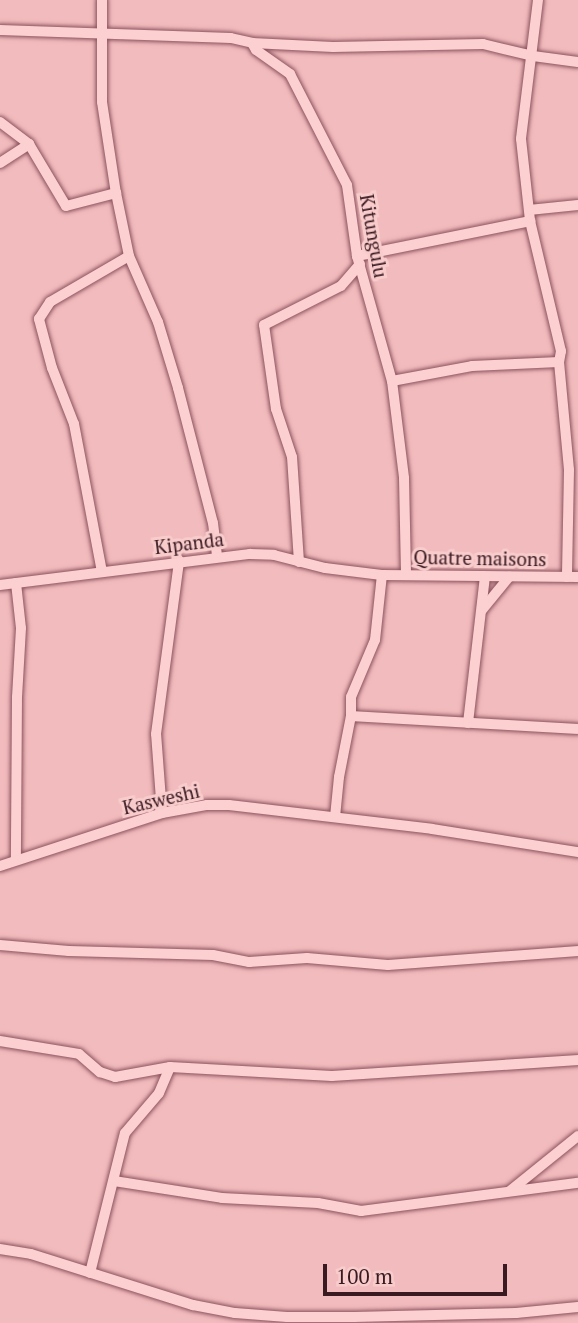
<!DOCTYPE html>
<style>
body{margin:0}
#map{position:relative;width:578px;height:1323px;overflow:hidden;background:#f2bbbd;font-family:"PT Serif",serif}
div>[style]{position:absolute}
.roads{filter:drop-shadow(0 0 2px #8b535e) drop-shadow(0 0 2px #8b535e)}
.minor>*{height:10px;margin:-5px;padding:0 5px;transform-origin:5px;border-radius:5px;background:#fccfd0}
span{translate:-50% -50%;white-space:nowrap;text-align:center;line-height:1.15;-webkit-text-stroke:6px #f9cccc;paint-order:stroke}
.street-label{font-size:19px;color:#391a21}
.scale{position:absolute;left:323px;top:1264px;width:184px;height:32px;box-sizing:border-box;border:4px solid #391a21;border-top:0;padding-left:9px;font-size:21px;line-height:24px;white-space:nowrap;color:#391a21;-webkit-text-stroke:5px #f9cccc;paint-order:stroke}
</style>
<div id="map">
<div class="roads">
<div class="minor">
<div style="left:102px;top:0;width:102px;rotate:90deg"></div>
<div style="left:102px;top:102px;width:92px;rotate:81.3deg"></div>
<div style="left:116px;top:193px;width:64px;rotate:78.3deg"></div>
<div style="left:129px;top:256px;width:72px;rotate:66.3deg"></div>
<div style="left:158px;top:322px;width:69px;rotate:73.1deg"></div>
<div style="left:178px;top:388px;width:139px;rotate:75.5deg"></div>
<div style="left:213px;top:523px;width:33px;rotate:83deg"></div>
<div style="left:538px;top:0;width:140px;rotate:97deg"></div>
<div style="left:521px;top:139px;width:82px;rotate:83.7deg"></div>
<div style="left:530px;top:221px;width:134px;rotate:76.6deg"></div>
<div style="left:561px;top:351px;width:11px;rotate:100deg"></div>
<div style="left:559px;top:362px;width:108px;rotate:84.7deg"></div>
<div style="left:569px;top:470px;width:107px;rotate:91.1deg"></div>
<div style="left:0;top:30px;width:231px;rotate:2deg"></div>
<div style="left:231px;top:38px;width:22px;rotate:13deg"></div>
<div style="left:252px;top:43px;width:81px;rotate:2.8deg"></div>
<div style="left:333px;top:47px;width:150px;rotate:-1.1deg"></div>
<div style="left:483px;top:44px;width:51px;rotate:13.5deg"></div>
<div style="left:533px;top:56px;width:45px;rotate:7.6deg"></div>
<div style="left:252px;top:43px;width:8px;rotate:60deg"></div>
<div style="left:256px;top:50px;width:42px;rotate:35.2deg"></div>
<div style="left:290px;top:74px;width:125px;rotate:62.8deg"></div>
<div style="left:347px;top:185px;width:72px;rotate:82deg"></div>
<div style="left:357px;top:256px;width:130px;rotate:74.4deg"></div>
<div style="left:392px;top:381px;width:98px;rotate:82.9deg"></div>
<div style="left:404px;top:478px;width:97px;rotate:88.8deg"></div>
<div style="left:0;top:122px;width:36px;rotate:37deg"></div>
<div style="left:29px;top:144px;width:72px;rotate:59.2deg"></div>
<div style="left:66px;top:206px;width:52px;rotate:-14.6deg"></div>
<div style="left:0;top:163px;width:35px;rotate:-33deg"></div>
<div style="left:529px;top:210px;width:49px;rotate:-5.8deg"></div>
<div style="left:357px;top:256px;width:177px;rotate:-11.4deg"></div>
<div style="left:392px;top:381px;width:81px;rotate:-10.6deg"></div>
<div style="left:472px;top:366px;width:87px;rotate:-2.6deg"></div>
<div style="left:299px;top:562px;width:105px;rotate:-93.8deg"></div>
<div style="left:292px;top:457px;width:51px;rotate:-108.4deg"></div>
<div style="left:276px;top:409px;width:85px;rotate:-98.1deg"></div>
<div style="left:264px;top:325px;width:86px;rotate:-26.9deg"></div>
<div style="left:341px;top:286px;width:29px;rotate:-49deg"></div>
<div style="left:102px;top:572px;width:151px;rotate:-100.7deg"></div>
<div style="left:74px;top:424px;width:60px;rotate:-111.4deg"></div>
<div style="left:52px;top:368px;width:51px;rotate:-104.9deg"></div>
<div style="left:39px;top:319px;width:20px;rotate:-57deg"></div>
<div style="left:50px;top:302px;width:91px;rotate:-30.2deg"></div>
<div style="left:16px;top:583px;width:45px;rotate:83.7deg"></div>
<div style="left:21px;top:628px;width:69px;rotate:93.3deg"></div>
<div style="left:17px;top:697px;width:163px;rotate:90.4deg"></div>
<div style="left:0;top:585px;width:252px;rotate:-7.1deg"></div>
<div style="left:250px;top:554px;width:24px;rotate:2deg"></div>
<div style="left:274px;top:555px;width:53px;rotate:14.3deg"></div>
<div style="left:325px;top:568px;width:57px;rotate:7deg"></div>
<div style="left:382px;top:575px;width:196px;rotate:0.6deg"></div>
<div style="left:482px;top:610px;width:43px;rotate:-50.7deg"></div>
<div style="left:351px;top:716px;width:227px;rotate:3.3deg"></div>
<div style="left:468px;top:723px;width:147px;rotate:-83.4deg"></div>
<div style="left:162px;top:813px;width:79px;rotate:-94.3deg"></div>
<div style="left:156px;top:734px;width:175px;rotate:-82.4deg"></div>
<div style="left:335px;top:817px;width:40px;rotate:-84.3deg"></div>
<div style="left:339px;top:777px;width:62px;rotate:-78.9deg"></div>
<div style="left:351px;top:716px;width:19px;rotate:-90deg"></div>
<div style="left:351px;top:697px;width:62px;rotate:-67.2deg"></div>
<div style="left:375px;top:640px;width:65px;rotate:-83.9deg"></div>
<div style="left:0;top:866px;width:170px;rotate:-18.1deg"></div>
<div style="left:162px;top:813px;width:46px;rotate:-10.1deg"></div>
<div style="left:207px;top:805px;width:22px"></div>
<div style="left:229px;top:805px;width:204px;rotate:6.7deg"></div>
<div style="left:432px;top:829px;width:148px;rotate:9deg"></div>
<div style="left:0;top:945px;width:69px;rotate:5deg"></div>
<div style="left:69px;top:951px;width:144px;rotate:1.6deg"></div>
<div style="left:213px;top:955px;width:37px;rotate:11deg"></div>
<div style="left:249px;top:962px;width:58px;rotate:-3.9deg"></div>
<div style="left:307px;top:958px;width:81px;rotate:4.9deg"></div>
<div style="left:388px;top:965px;width:191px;rotate:-4.2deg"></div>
<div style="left:0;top:1041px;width:80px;rotate:9.3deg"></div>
<div style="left:79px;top:1054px;width:28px;rotate:41deg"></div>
<div style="left:100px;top:1072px;width:16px;rotate:18deg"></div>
<div style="left:115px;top:1077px;width:56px;rotate:-10.3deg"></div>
<div style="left:170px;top:1067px;width:162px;rotate:3.2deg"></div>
<div style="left:332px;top:1076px;width:247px;rotate:-3.7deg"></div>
<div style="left:114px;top:1181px;width:109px;rotate:8.9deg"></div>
<div style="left:222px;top:1198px;width:96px;rotate:3deg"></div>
<div style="left:318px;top:1203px;width:44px;rotate:10.5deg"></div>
<div style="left:361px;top:1211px;width:219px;rotate:-7.4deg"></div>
<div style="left:511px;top:1190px;width:86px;rotate:-38.9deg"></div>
<div style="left:0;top:1249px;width:31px;rotate:9deg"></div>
<div style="left:31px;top:1254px;width:170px;rotate:17.5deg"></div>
<div style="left:193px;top:1305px;width:43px;rotate:10.8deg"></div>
<div style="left:235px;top:1313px;width:52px;rotate:4.4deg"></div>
<div style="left:287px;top:1317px;width:67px"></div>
<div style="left:354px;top:1317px;width:162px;rotate:-1.4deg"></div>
<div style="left:516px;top:1313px;width:62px;rotate:-5.5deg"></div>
<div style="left:90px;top:1273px;width:144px;rotate:-76deg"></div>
<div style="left:125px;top:1133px;width:52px;rotate:-49.6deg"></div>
<div style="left:159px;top:1093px;width:28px;rotate:-67deg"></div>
</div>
</div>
<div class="street-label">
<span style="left:374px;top:236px;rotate:80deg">Kitungulu</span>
<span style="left:189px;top:543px;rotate:-7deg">Kipanda</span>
<span style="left:480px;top:558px;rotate:1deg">Quatre maisons</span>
<span style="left:161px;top:799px;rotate:-13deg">Kasweshi</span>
</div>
<div class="scale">100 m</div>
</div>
